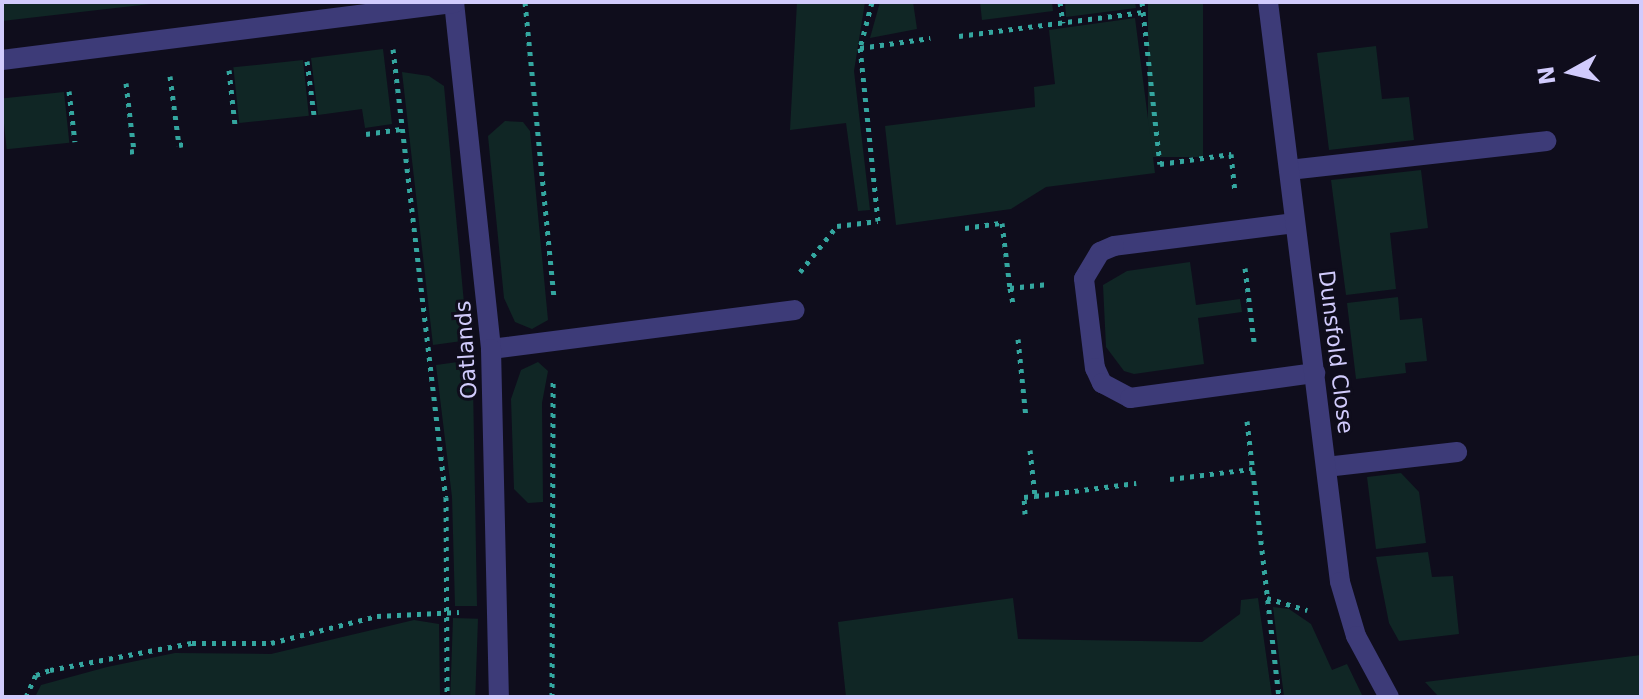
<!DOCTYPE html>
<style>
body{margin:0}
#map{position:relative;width:1643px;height:699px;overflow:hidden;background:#0f0d1c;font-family:"DejaVu Sans",sans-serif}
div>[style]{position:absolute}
.green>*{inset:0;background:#102625;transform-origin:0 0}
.path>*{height:5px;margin-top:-2.5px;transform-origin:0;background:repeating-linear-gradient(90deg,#34a69f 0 4px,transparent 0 10px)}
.lane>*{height:20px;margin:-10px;padding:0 10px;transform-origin:10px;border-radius:10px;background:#3d3b78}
.street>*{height:20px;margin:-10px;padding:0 10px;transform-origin:10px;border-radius:10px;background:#3d3b78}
span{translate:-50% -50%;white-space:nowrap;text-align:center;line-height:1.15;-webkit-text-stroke:6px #0f0d1c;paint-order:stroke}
.street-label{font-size:22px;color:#d1cbfc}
.frame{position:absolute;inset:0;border:4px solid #d1cbfc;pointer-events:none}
.north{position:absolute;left:1531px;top:32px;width:80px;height:80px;-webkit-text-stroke:6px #0f0d1c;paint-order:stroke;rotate:262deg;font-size:22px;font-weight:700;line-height:32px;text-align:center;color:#d1cbfc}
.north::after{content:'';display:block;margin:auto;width:28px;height:36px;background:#d1cbfc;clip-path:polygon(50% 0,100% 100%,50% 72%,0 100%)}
</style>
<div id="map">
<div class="green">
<div style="clip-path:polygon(2px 2px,159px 2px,159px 3px,2px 21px)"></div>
<div style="clip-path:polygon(797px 2px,865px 2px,854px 71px,870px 210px,858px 211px,846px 123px,790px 130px)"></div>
<div style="clip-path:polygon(880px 2px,913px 2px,917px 29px,870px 38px)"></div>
<div style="clip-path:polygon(980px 2px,1052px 2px,1053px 11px,982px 20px)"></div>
<div style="clip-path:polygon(1065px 2px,1135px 2px,1136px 8px,1066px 17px)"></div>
<div style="left:1148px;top:2px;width:55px;height:155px"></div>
<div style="clip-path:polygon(1135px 18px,1155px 173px,1046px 187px,1011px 209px,896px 225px,885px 126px,1035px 107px,1034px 87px,1055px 84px,1049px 30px)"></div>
<div style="clip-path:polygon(1376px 46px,1382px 99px,1409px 97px,1414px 140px,1329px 150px,1317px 53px)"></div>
<div style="clip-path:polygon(383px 49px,392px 124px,365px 128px,362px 109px,318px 115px,311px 58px)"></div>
<div style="left:303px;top:60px;width:56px;height:70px;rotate:84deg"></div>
<div style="clip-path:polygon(402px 72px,429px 76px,444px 86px,467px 336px,462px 341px,433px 345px)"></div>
<div style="left:64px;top:92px;width:51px;height:63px;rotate:84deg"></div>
<div style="clip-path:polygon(505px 121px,523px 122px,530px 131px,548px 320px,532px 329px,515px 322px,504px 298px,488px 136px)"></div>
<div style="clip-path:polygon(1421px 170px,1428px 228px,1390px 233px,1396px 289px,1346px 295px,1331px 180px)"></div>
<div style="clip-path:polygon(1190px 262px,1196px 305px,1240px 299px,1242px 312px,1198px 318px,1204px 364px,1134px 374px,1124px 371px,1106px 347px,1103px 285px,1127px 271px)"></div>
<div style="clip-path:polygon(1398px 297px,1400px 320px,1422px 318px,1427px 361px,1405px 363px,1406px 373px,1356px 379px,1347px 303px)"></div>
<div style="clip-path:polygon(465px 361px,472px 365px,473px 385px,477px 606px,455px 606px,452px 497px,436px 365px)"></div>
<div style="clip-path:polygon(538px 362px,548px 371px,542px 403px,543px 502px,528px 503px,514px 489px,511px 399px,521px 370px)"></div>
<div style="clip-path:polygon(1401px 473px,1419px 492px,1426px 543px,1376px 549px,1367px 477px)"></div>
<div style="clip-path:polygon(1428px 552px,1432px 577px,1453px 576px,1459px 634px,1399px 641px,1389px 623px,1376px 557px)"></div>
<div style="clip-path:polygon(1013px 598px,1018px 639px,1202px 642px,1240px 614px,1241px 600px,1258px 598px,1272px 697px,846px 697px,838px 622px)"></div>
<div style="clip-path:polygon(1273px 607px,1289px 609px,1311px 624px,1332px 670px,1347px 664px,1363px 697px,1284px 697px)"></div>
<div style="left:453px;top:618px;width:25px;height:79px;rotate:2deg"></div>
<div style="clip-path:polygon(414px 620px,439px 624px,440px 697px,35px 697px,41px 685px,107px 667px,175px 653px,271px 654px)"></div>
<div style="clip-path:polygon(1641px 655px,1641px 697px,1439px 697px,1425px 682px)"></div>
</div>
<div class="path">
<div style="left:525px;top:2px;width:299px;rotate:84.4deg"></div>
<div style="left:872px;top:2px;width:48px;rotate:104.6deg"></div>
<div style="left:860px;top:48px;width:71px;rotate:-8.1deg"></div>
<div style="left:1060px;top:2px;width:21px;rotate:82deg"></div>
<div style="left:1142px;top:2px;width:163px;rotate:83.7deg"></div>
<div style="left:1160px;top:164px;width:72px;rotate:-8deg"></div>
<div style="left:1231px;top:154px;width:37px;rotate:84deg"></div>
<div style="left:959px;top:36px;width:186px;rotate:-7.4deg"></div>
<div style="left:393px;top:49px;width:451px;rotate:83.3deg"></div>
<div style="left:446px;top:497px;width:200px;rotate:89.7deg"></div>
<div style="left:307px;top:61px;width:54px;rotate:82.6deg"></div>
<div style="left:229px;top:70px;width:55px;rotate:83.8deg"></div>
<div style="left:170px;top:76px;width:70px;rotate:82.6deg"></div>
<div style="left:179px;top:145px;width:5px;rotate:-11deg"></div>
<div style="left:126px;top:83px;width:68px;rotate:83.3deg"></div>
<div style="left:134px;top:151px;width:6px;rotate:171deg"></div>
<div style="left:69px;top:91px;width:51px;rotate:83.3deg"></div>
<div style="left:366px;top:134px;width:37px;rotate:-8deg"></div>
<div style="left:965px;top:228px;width:37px;rotate:-8deg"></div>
<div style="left:1002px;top:223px;width:65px;rotate:83deg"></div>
<div style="left:1010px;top:288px;width:36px;rotate:-6deg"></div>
<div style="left:1245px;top:268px;width:74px;rotate:83deg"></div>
<div style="left:800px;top:272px;width:59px;rotate:-51.2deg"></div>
<div style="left:837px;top:226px;width:41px;rotate:-7deg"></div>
<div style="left:878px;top:221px;width:174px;rotate:-95.9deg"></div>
<div style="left:1010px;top:288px;width:15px;rotate:79deg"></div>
<div style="left:1018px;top:339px;width:79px;rotate:84.2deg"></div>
<div style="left:1247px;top:421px;width:278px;rotate:83.4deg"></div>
<div style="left:1030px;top:450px;width:46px;rotate:83.8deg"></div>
<div style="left:1035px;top:496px;width:102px;rotate:-7.3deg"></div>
<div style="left:1170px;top:479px;width:83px;rotate:-7deg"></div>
<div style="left:1025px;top:514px;width:17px;rotate:-93deg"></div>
<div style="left:1024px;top:497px;width:11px;rotate:-5deg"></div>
<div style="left:1267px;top:598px;width:42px;rotate:16.7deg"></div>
<div style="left:26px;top:697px;width:24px;rotate:-66deg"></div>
<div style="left:36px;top:675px;width:15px;rotate:-20deg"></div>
<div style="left:50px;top:670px;width:145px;rotate:-10.8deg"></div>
<div style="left:192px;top:643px;width:79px"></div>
<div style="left:271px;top:643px;width:109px;rotate:-14.3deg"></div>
<div style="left:377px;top:616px;width:82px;rotate:-2.8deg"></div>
<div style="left:552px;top:697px;width:319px;rotate:-89.8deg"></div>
</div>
<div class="lane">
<div style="left:1289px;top:170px;width:259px;rotate:-6.4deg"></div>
<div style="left:1295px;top:223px;width:182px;rotate:172.8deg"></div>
<div style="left:1114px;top:246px;width:15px;rotate:157deg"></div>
<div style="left:1100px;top:252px;width:31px;rotate:121deg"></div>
<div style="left:1084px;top:279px;width:90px;rotate:83deg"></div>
<div style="left:1095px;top:368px;width:17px;rotate:65deg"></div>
<div style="left:1102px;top:383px;width:32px;rotate:28deg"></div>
<div style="left:1130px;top:398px;width:187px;rotate:-7.7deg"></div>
<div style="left:491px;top:349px;width:306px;rotate:-7.3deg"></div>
<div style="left:1326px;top:467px;width:132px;rotate:-6.5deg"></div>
</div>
<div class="street">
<div style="left:454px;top:2px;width:349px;rotate:83.9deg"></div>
<div style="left:491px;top:349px;width:348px;rotate:88.7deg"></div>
<div style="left:1268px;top:2px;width:584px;rotate:82.92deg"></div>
<div style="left:1340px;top:582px;width:56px;rotate:73.5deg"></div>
<div style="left:1356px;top:636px;width:69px;rotate:61.6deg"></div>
<div style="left:2px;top:60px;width:456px;rotate:-7.2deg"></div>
</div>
<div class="street-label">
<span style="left:466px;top:350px;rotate:-94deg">Oatlands</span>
<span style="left:1336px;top:352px;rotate:83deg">Dunsfold Close</span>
</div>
<div class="frame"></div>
<div class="north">N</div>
</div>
